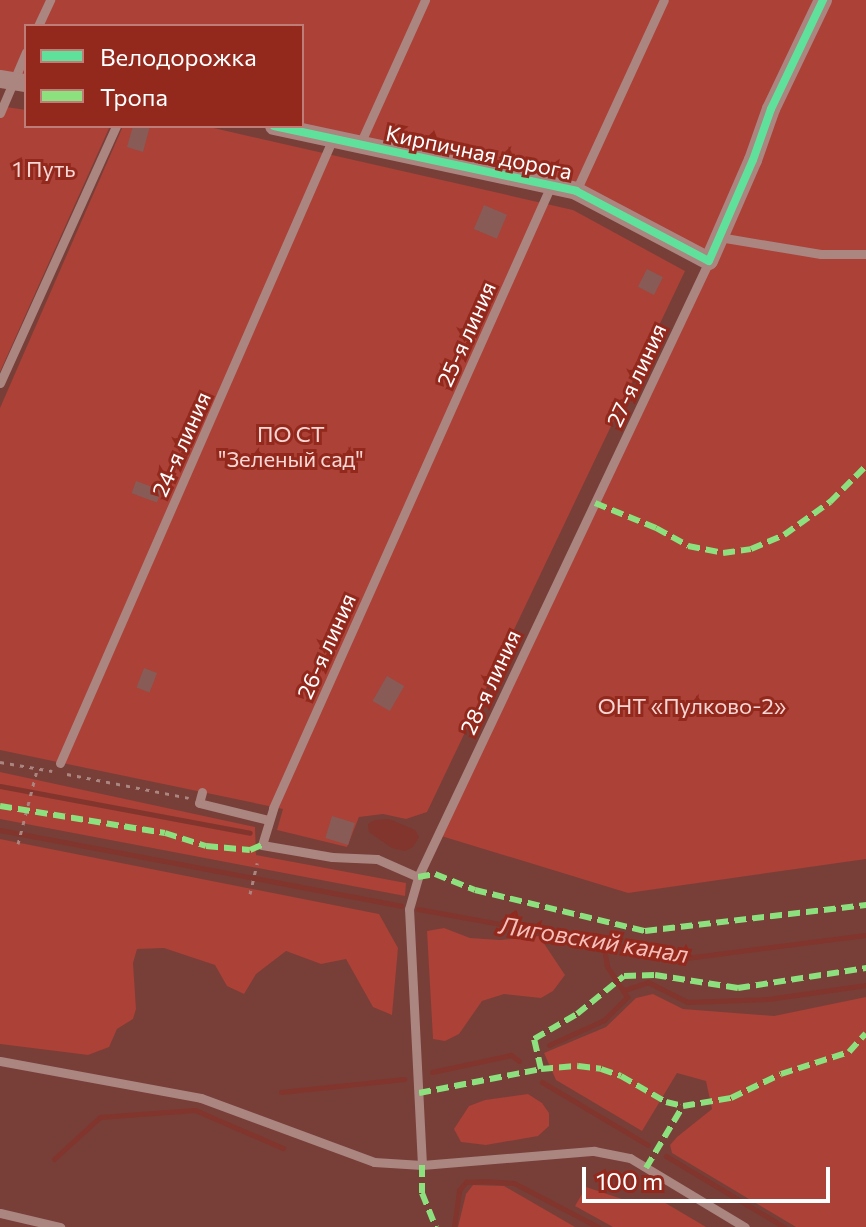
<!DOCTYPE html>
<meta charset="utf-8">
<style>
body{margin:0}
#map{position:relative;width:866px;height:1227px;overflow:hidden;background:#783e38;font-family:Commissioner,sans-serif}
div>[style]{position:absolute}
.green>*{inset:0;background:#ab4137}
.water>*{inset:0;background:#82352c}
.stream>*{height:5px;margin:-2.5px;padding:0 2.5px;transform-origin:2.5px;border-radius:2.5px;background:#82352c}
.building>*{inset:0;background:#885b56;transform-origin:0 0}
.path>*{height:3px;margin-top:-1.5px;transform-origin:0;background:repeating-linear-gradient(90deg,#ab8580 0 4px,transparent 0 10px)}
.service>*{height:9px;margin:-4.5px;padding:0 4.5px;transform-origin:4.5px;border-radius:4.5px;background:#ab8580}
.minor>*{height:18px;margin:-9px;padding:0 9px;transform-origin:9px;border-radius:9px;background:#ab8580}
.quiet>*{height:6px;margin-top:-3px;transform-origin:0;background:repeating-linear-gradient(90deg,#8de07e 0 12px,transparent 0 18px)}
.cycleway>*{height:8px;margin:-4px;padding:0 4px;transform-origin:4px;border-radius:4px;background:#60e19b}
span{translate:-50% -50%;white-space:nowrap;text-align:center;line-height:1.15;-webkit-text-stroke:6px #93281d;paint-order:stroke}
.street-label{font-size:22px;color:#fff}
.park-label{font-size:22px;color:#fad7d4}
.water-label{font-size:24px;color:#f5bfba;font-style:italic}
.legend{position:absolute;left:24px;top:24px;width:280px;height:104px;box-sizing:border-box;background:#93281d;border:2px solid #be7e77;margin:0;padding:10px 14px;list-style:none;font-size:24px;color:#fff}
.legend li{display:flex;align-items:center;gap:16px;height:40px}
.legend b{width:40px;border:2px solid #be7e77}
.scale{position:absolute;left:582px;top:1167px;width:248px;height:36px;box-sizing:border-box;border:4px solid #fff;border-top:0;padding-left:10px;font-size:24px;line-height:28px;white-space:nowrap;color:#fff;-webkit-text-stroke:6px #93281d;paint-order:stroke}
</style>
<div id="map">
<div class="green">
<div style="clip-path:polygon(0 0,866px 0,866px 859px,628px 893px,438px 835px,709px 262px,576px 191px,302px 126px,302px 26px,26px 26px,26px 83px,0 79px)"></div>
<div style="clip-path:polygon(0 106px,26px 110px,26px 126px,110px 126px,0 372px)"></div>
<div style="clip-path:polygon(123px 126px,205px 126px,573px 210px,685px 271px,427px 812px,406px 819px,383px 814px,359px 817px,347px 847px,277px 830px,283px 809px,0 750px,0 408px)"></div>
<div style="clip-path:polygon(0 772px,255px 827px,256px 855px,406px 883px,405px 896px,0 819px)"></div>
<div style="clip-path:polygon(0 839px,379px 914px,398px 948px,392px 1015px,373px 1007px,346px 959px,321px 964px,286px 951px,256px 974px,244px 994px,227px 986px,215px 965px,164px 948px,137px 949px,133px 963px,136px 1009px,133px 1019px,117px 1029px,109px 1047px,88px 1055px,0 1044px)"></div>
<div style="clip-path:polygon(444px 928px,470px 938px,500px 940px,539px 936px,565px 975px,553px 991px,541px 998px,504px 994px,482px 1001px,459px 1034px,445px 1041px,433px 1039px,427px 931px)"></div>
<div style="clip-path:polygon(653px 994px,683px 1009px,774px 1016px,866px 997px,866px 1227px,796px 1227px,672px 1153px,670px 1145px,677px 1137px,712px 1109px,706px 1081px,677px 1073px,642px 1131px,556px 1080px,544px 1053px,606px 1027px,636px 998px)"></div>
<div style="clip-path:polygon(528px 1094px,542px 1103px,549px 1113px,549px 1126px,538px 1136px,486px 1145px,461px 1142px,454px 1129px,469px 1106px,485px 1100px)"></div>
<div style="clip-path:polygon(473px 1185px,504px 1186px,575px 1227px,458px 1227px,466px 1194px)"></div>
<div style="clip-path:polygon(586px 1187px,628px 1201px,662px 1201px,706px 1227px,613px 1227px,575px 1206px)"></div>
</div>
<div class="water">
<div style="clip-path:polygon(389px 819px,415px 830px,419px 837px,413px 847px,405px 851px,392px 848px,369px 832px,368px 824px,375px 820px)"></div>
</div>
<div class="stream">
<div style="left:0;top:786px;width:254px;rotate:10.6deg"></div>
<div style="left:0;top:830px;width:408px;rotate:10.7deg"></div>
<div style="left:418px;top:909px;width:272px;rotate:10.4deg"></div>
<div style="left:686px;top:958px;width:181px;rotate:-7.3deg"></div>
<div style="left:624px;top:990px;width:25px;rotate:-18deg"></div>
<div style="left:648px;top:982px;width:44px;rotate:27.1deg"></div>
<div style="left:687px;top:1002px;width:81px;rotate:-2.1deg"></div>
<div style="left:768px;top:999px;width:99px;rotate:-8.1deg"></div>
<div style="left:549px;top:1045px;width:60px;rotate:-24.4deg"></div>
<div style="left:604px;top:1020px;width:33px;rotate:-45deg"></div>
<div style="left:627px;top:997px;width:37px;rotate:-123deg"></div>
<div style="left:607px;top:966px;width:23px;rotate:-100deg"></div>
<div style="left:432px;top:1072px;width:81px;rotate:-12.1deg"></div>
<div style="left:511px;top:1055px;width:10px;rotate:37deg"></div>
<div style="left:542px;top:1082px;width:123px;rotate:30.7deg"></div>
<div style="left:281px;top:1092px;width:124px;rotate:-6deg"></div>
<div style="left:666px;top:1156px;width:138px;rotate:31deg"></div>
<div style="left:54px;top:1159px;width:62px;rotate:-42.4deg"></div>
<div style="left:100px;top:1117px;width:95px;rotate:-4.2deg"></div>
<div style="left:195px;top:1110px;width:96px;rotate:23.4deg"></div>
<div style="left:454px;top:1227px;width:37px;rotate:-82deg"></div>
<div style="left:459px;top:1190px;width:11px;rotate:-49deg"></div>
<div style="left:466px;top:1182px;width:18px;rotate:-3deg"></div>
<div style="left:484px;top:1181px;width:30px;rotate:4deg"></div>
<div style="left:514px;top:1183px;width:95px;rotate:27.6deg"></div>
</div>
<div class="building">
<div style="clip-path:polygon(133px 126px,150px 126px,143px 152px,127px 147px)"></div>
<div style="left:484px;top:205px;width:25px;height:26px;rotate:23deg"></div>
<div style="left:647px;top:269px;width:18px;height:20px;rotate:27deg"></div>
<div style="left:136px;top:481px;width:27px;height:13px;rotate:20deg"></div>
<div style="left:144px;top:668px;width:14px;height:21px;rotate:21deg"></div>
<div style="left:387px;top:676px;width:20px;height:29px;rotate:30deg"></div>
<div style="left:332px;top:816px;width:24px;height:23px;rotate:17deg"></div>
</div>
<div class="path">
<div style="left:0;top:762px;width:53px;rotate:9.8deg"></div>
<div style="left:67px;top:774px;width:124px;rotate:11.1deg"></div>
<div style="left:18px;top:844px;width:76px;rotate:-75.6deg"></div>
<div style="left:250px;top:894px;width:32px;rotate:-77deg"></div>
</div>
<div class="service">
<div style="left:38px;top:26px;width:29px;rotate:-65deg"></div>
<div style="left:0;top:113px;width:66px;rotate:-66.9deg"></div>
<div style="left:360px;top:144px;width:158px;rotate:-65.7deg"></div>
<div style="left:576px;top:191px;width:210px;rotate:-65.3deg"></div>
<div style="left:719px;top:237px;width:103px;rotate:9.5deg"></div>
<div style="left:821px;top:254px;width:45px"></div>
<div style="left:0;top:383px;width:282px;rotate:-65.7deg"></div>
<div style="left:60px;top:763px;width:682px;rotate:-66.4deg"></div>
<div style="left:202px;top:792px;width:11px;rotate:105deg"></div>
<div style="left:199px;top:803px;width:71px;rotate:13.8deg"></div>
<div style="left:418px;top:877px;width:45px;rotate:-156.3deg"></div>
<div style="left:377px;top:859px;width:45px;rotate:-177.5deg"></div>
<div style="left:332px;top:857px;width:71px;rotate:-170.3deg"></div>
<div style="left:262px;top:845px;width:39px;rotate:-73deg"></div>
<div style="left:273px;top:808px;width:684px;rotate:-65.94deg"></div>
<div style="left:0;top:1061px;width:204px;rotate:10.4deg"></div>
<div style="left:201px;top:1098px;width:184px;rotate:20.3deg"></div>
<div style="left:374px;top:1162px;width:48px;rotate:3.6deg"></div>
<div style="left:422px;top:1165px;width:173px;rotate:-4.7deg"></div>
<div style="left:594px;top:1151px;width:37px;rotate:11deg"></div>
<div style="left:630px;top:1158px;width:134px;rotate:31deg"></div>
<div style="left:422px;top:1165px;width:256px;rotate:-92.9deg"></div>
<div style="left:409px;top:909px;width:33px;rotate:-74deg"></div>
<div style="left:418px;top:877px;width:681px;rotate:-64.71deg"></div>
<div style="left:0;top:1213px;width:62px;rotate:13.1deg"></div>
</div>
<div class="minor">
<div style="left:0;top:79px;width:26px;rotate:9deg"></div>
<div style="left:274px;top:126px;width:309px;rotate:12.1deg"></div>
<div style="left:576px;top:191px;width:150px;rotate:27.8deg"></div>
<div style="left:709px;top:261px;width:110px;rotate:-66.5deg"></div>
<div style="left:753px;top:160px;width:54px;rotate:-70.6deg"></div>
<div style="left:771px;top:109px;width:121px;rotate:-64.5deg"></div>
</div>
<div class="quiet">
<div style="left:595px;top:503px;width:66px;rotate:22.3deg"></div>
<div style="left:656px;top:528px;width:37px;rotate:29deg"></div>
<div style="left:688px;top:546px;width:36px;rotate:11deg"></div>
<div style="left:723px;top:553px;width:28px;rotate:-8deg"></div>
<div style="left:751px;top:549px;width:36px;rotate:-23deg"></div>
<div style="left:784px;top:535px;width:57px;rotate:-35.7deg"></div>
<div style="left:830px;top:502px;width:51px;rotate:-45deg"></div>
<div style="left:0;top:806px;width:167px;rotate:9.3deg"></div>
<div style="left:165px;top:833px;width:43px;rotate:17.6deg"></div>
<div style="left:206px;top:846px;width:44px;rotate:5.2deg"></div>
<div style="left:250px;top:850px;width:13px;rotate:-23deg"></div>
<div style="left:418px;top:877px;width:17px;rotate:-10deg"></div>
<div style="left:435px;top:874px;width:43px;rotate:21.8deg"></div>
<div style="left:475px;top:890px;width:175px;rotate:13.6deg"></div>
<div style="left:645px;top:931px;width:223px;rotate:-6.7deg"></div>
<div style="left:541px;top:1069px;width:31px;rotate:-103deg"></div>
<div style="left:534px;top:1039px;width:50px;rotate:-30.2deg"></div>
<div style="left:577px;top:1014px;width:60px;rotate:-39deg"></div>
<div style="left:624px;top:976px;width:31px;rotate:-2deg"></div>
<div style="left:655px;top:975px;width:84px;rotate:8.9deg"></div>
<div style="left:738px;top:988px;width:130px;rotate:-8.9deg"></div>
<div style="left:419px;top:1093px;width:124px;rotate:-11.1deg"></div>
<div style="left:541px;top:1069px;width:37px;rotate:-5deg"></div>
<div style="left:578px;top:1066px;width:23px;rotate:7deg"></div>
<div style="left:601px;top:1069px;width:21px;rotate:19deg"></div>
<div style="left:621px;top:1076px;width:52px;rotate:30deg"></div>
<div style="left:666px;top:1102px;width:17px;rotate:13deg"></div>
<div style="left:422px;top:1165px;width:28px;rotate:90deg"></div>
<div style="left:422px;top:1193px;width:37px;rotate:68deg"></div>
<div style="left:646px;top:1168px;width:72px;rotate:-59.2deg"></div>
<div style="left:683px;top:1106px;width:49px;rotate:-9.5deg"></div>
<div style="left:731px;top:1098px;width:55px;rotate:-25.6deg"></div>
<div style="left:781px;top:1074px;width:71px;rotate:-17.9deg"></div>
<div style="left:849px;top:1052px;width:25px;rotate:-48deg"></div>
</div>
<div class="cycleway">
<div style="left:274px;top:126px;width:309px;rotate:12.1deg"></div>
<div style="left:576px;top:191px;width:150px;rotate:27.8deg"></div>
<div style="left:709px;top:261px;width:110px;rotate:-66.5deg"></div>
<div style="left:753px;top:160px;width:54px;rotate:-70.6deg"></div>
<div style="left:771px;top:109px;width:121px;rotate:-64.5deg"></div>
</div>
<div class="street-label">
<span style="left:479px;top:152px;rotate:12deg">Кирпичная дорога</span>
<span style="left:466px;top:334px;rotate:-66deg">25-я линия</span>
<span style="left:636px;top:375px;rotate:-65deg">27-я линия</span>
<span style="left:181px;top:444px;rotate:-66deg">24-я линия</span>
<span style="left:326px;top:646px;rotate:-66deg">26-я линия</span>
<span style="left:490px;top:682px;rotate:-65deg">28-я линия</span>
</div>
<div class="park-label">
<span style="left:44px;top:169px">1 Путь</span>
<span style="left:291px;top:446px">ПО СТ<br>"Зеленый сад"</span>
<span style="left:692px;top:706px">ОНТ «Пулково-2»</span>
</div>
<div class="water-label">
<span style="left:594px;top:939px;rotate:9deg">Лиговский канал</span>
</div>
<ul class="legend">
<li><b style="height:10px;background:#60e19b"></b>Велодорожка</li>
<li><b style="height:10px;background:#8de07e"></b>Тропа</li>
</ul>
<div class="scale">100 m</div>
</div>
